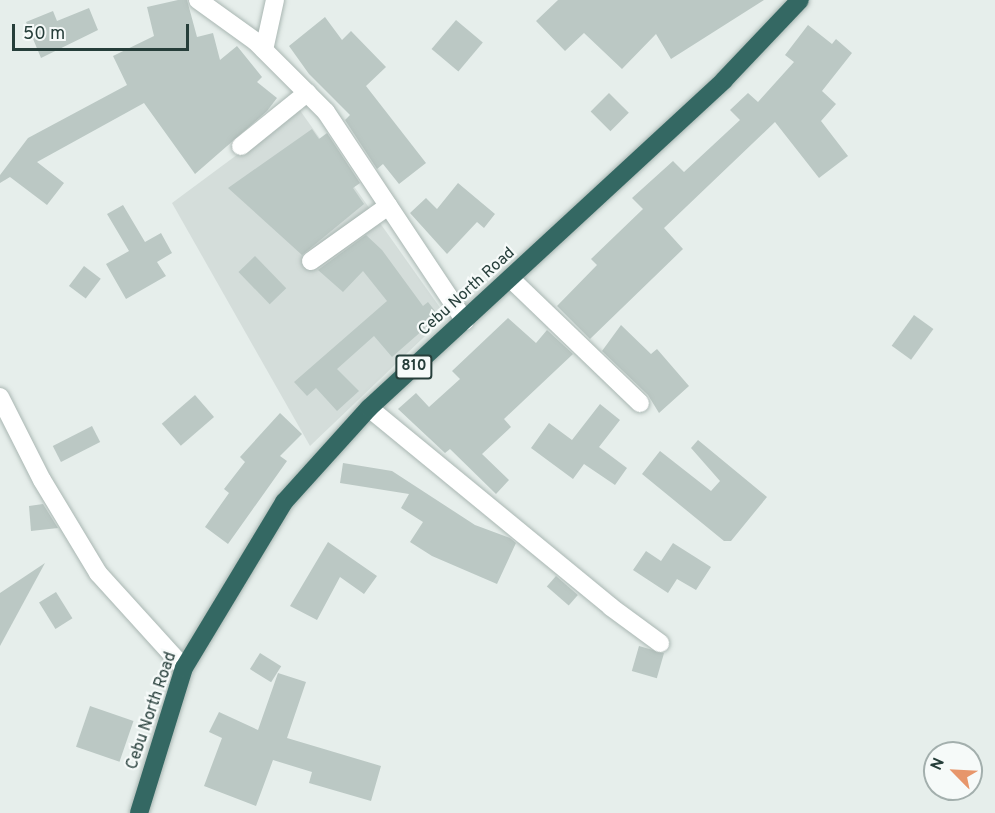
<!DOCTYPE html>
<style>
body{margin:0}
#map{position:relative;width:995px;height:813px;overflow:hidden;background:#e6eeeb;font-family:Overpass,sans-serif}
div>[style]{position:absolute}
.built>*{inset:0;background:#d4ddda}
.building>*{inset:0;background:#bbc8c4;transform-origin:0 0}
.roads{filter:drop-shadow(0 0 2px #a9b6b2) drop-shadow(0 0 2px #a9b6b2)}
.minor>*{height:18px;margin:-9px;padding:0 9px;transform-origin:9px;border-radius:9px;background:#fff}
.highway>*{height:18px;margin:-9px;padding:0 9px;transform-origin:9px;border-radius:9px;background:#346863}
span{translate:-50% -50%;white-space:nowrap;text-align:center;line-height:1.15;-webkit-text-stroke:4.5px #f6faf9;paint-order:stroke}
.shield-label span{padding:2px 4px;background:#f6faf9;border:2px solid;border-radius:4px;-webkit-text-stroke-width:0}
.shield-label{font-size:15px;color:#263e3a;font-weight:700}
.street-label{font-size:16px;color:#263e3a}
.north{position:absolute;left:923px;top:741px;width:60px;height:60px;box-sizing:border-box;background:#f6faf9;border:2px solid #a3afad;border-radius:50%;rotate:294deg;font-size:16px;font-weight:700;line-height:24px;text-align:center;color:#263e3a}
.north::after{content:'';display:block;margin:auto;width:21px;height:27px;background:#e7966b;clip-path:polygon(50% 0,100% 100%,50% 72%,0 100%)}
.scale{position:absolute;left:12px;top:24px;width:177px;height:27px;box-sizing:border-box;border:3px solid #263e3a;border-top:0;padding-left:8px;font-size:18px;line-height:21px;white-space:nowrap;color:#263e3a;-webkit-text-stroke:4px #f6faf9;paint-order:stroke}
</style>
<div id="map">
<div class="built">
<div style="clip-path:polygon(299px 109px,446px 316px,310px 446px,172px 203px)"></div>
</div>
<div class="building">
<div style="clip-path:polygon(178px 0,187px 0,197px 37px,213px 33px,220px 60px,237px 46px,262px 77px,257px 82px,277px 98px,267px 111px,195px 174px,144px 103px,37px 162px,64px 183px,47px 205px,10px 177px,0 183px,0 175px,28px 138px,127px 85px,113px 56px,154px 36px,147px 7px)"></div>
<div style="clip-path:polygon(558px 0,764px 0,671px 59px,656px 34px,622px 69px,584px 33px,565px 51px,536px 21px)"></div>
<div style="clip-path:polygon(89px 8px,98px 30px,41px 58px,26px 22px,53px 11px,57px 21px)"></div>
<div style="clip-path:polygon(325px 17px,342px 40px,351px 31px,386px 67px,366px 86px,426px 163px,399px 184px,383px 164px,377px 169px,345px 120px,350px 115px,309px 74px,289px 46px)"></div>
<div style="left:456px;top:20px;width:35px;height:38px;rotate:40deg"></div>
<div style="clip-path:polygon(808px 25px,832px 44px,836px 39px,852px 53px,822px 91px,836px 104px,821px 121px,848px 156px,819px 178px,775px 122px,664px 228px,683px 249px,590px 339px,557px 306px,597px 265px,591px 259px,643px 209px,632px 198px,673px 161px,684px 172px,740px 120px,730px 110px,748px 93px,758px 102px,794px 62px,785px 55px)"></div>
<div style="left:609px;top:93px;width:28px;height:26px;rotate:45deg"></div>
<div style="clip-path:polygon(312px 129px,319px 139px,327px 133px,360px 183px,353px 188px,364px 204px,302px 255px,228px 188px)"></div>
<div style="clip-path:polygon(458px 183px,495px 214px,484px 228px,477px 222px,447px 254px,410px 213px,426px 198px,437px 209px)"></div>
<div style="clip-path:polygon(123px 205px,145px 242px,161px 233px,172px 253px,157px 262px,166px 276px,126px 299px,106px 264px,129px 251px,107px 214px)"></div>
<div style="clip-path:polygon(366px 235px,382px 250px,423px 306px,428px 302px,439px 316px,392px 357px,374px 336px,337px 369px,359px 391px,337px 411px,316px 388px,307px 396px,294px 382px,387px 301px,363px 271px,343px 292px,318px 270px)"></div>
<div style="left:255px;top:256px;width:45px;height:23px;rotate:46deg"></div>
<div style="left:84px;top:266px;width:21px;height:25px;rotate:37deg"></div>
<div style="left:914px;top:315px;width:24px;height:38px;rotate:36deg"></div>
<div style="clip-path:polygon(508px 318px,536px 343px,547px 330px,573px 354px,504px 419px,511px 427px,482px 454px,509px 480px,496px 494px,450px 449px,445px 453px,398px 409px,416px 393px,429px 407px,460px 379px,452px 371px)"></div>
<div style="clip-path:polygon(621px 325px,651px 354px,657px 349px,689px 386px,659px 413px,648px 395px,602px 351px)"></div>
<div style="left:195px;top:395px;width:29px;height:44px;rotate:49deg"></div>
<div style="clip-path:polygon(600px 404px,620px 420px,599px 447px,627px 468px,615px 485px,584px 464px,573px 479px,531px 448px,549px 423px,572px 440px)"></div>
<div style="clip-path:polygon(280px 413px,302px 434px,280px 456px,287px 461px,228px 544px,205px 527px,229px 493px,224px 489px,245px 462px,240px 457px)"></div>
<div style="left:92px;top:426px;width:18px;height:44px;rotate:63deg"></div>
<div style="clip-path:polygon(698px 440px,767px 497px,731px 541px,724px 541px,642px 474px,660px 451px,711px 491px,720px 481px,691px 448px)"></div>
<div style="clip-path:polygon(343px 463px,392px 471px,475px 525px,510px 538px,516px 543px,497px 584px,432px 556px,410px 542px,423px 522px,401px 508px,409px 494px,340px 483px)"></div>
<div style="clip-path:polygon(43px 504px,58px 528px,31px 531px,29px 506px)"></div>
<div style="clip-path:polygon(328px 542px,377px 576px,364px 594px,340px 577px,317px 620px,290px 606px)"></div>
<div style="clip-path:polygon(673px 543px,711px 567px,696px 590px,677px 579px,668px 593px,633px 570px,646px 551px,661px 561px)"></div>
<div style="clip-path:polygon(45px 563px,0 646px,0 593px)"></div>
<div style="left:556px;top:576px;width:29px;height:14px;rotate:41deg"></div>
<div style="left:56px;top:592px;width:31px;height:20px;rotate:58deg"></div>
<div style="left:639px;top:646px;width:26px;height:26px;rotate:16deg"></div>
<div style="left:260px;top:653px;width:25px;height:19px;rotate:32deg"></div>
<div style="clip-path:polygon(278px 673px,306px 682px,287px 738px,381px 766px,371px 801px,309px 783px,312px 772px,273px 760px,256px 806px,204px 786px,222px 738px,209px 732px,219px 712px,258px 730px)"></div>
<div style="left:90px;top:706px;width:46px;height:43px;rotate:19deg"></div>
</div>
<div class="roads">
<div class="minor">
<div style="left:198px;top:0;width:70px;rotate:35.7deg"></div>
<div style="left:255px;top:41px;width:100px;rotate:45deg"></div>
<div style="left:326px;top:112px;width:251px;rotate:56.4deg"></div>
<div style="left:264px;top:50px;width:51px;rotate:-77.6deg"></div>
<div style="left:241px;top:146px;width:85px;rotate:-38.8deg"></div>
<div style="left:311px;top:261px;width:95px;rotate:-35.5deg"></div>
<div style="left:511px;top:279px;width:179px;rotate:43.9deg"></div>
<div style="left:0;top:397px;width:93px;rotate:63.2deg"></div>
<div style="left:42px;top:480px;width:109px;rotate:58.9deg"></div>
<div style="left:98px;top:573px;width:128px;rotate:47.8deg"></div>
<div style="left:369px;top:408px;width:313px;rotate:39.4deg"></div>
<div style="left:611px;top:607px;width:61px;rotate:36.3deg"></div>
</div>
<div class="highway">
<div style="left:139px;top:813px;width:152px;rotate:-72.8deg"></div>
<div style="left:184px;top:668px;width:194px;rotate:-58.9deg"></div>
<div style="left:284px;top:502px;width:127px;rotate:-47.9deg"></div>
<div style="left:369px;top:408px;width:483px;rotate:-42.7deg"></div>
<div style="left:724px;top:80px;width:110px;rotate:-46.5deg"></div>
</div>
</div>
<div class="shield-label">
<span style="left:414px;top:367px">810</span>
</div>
<div class="street-label">
<span style="left:467px;top:292px;rotate:-42deg">Cebu North Road</span>
<span style="left:152px;top:711px;rotate:-71deg">Cebu North Road</span>
</div>
<div class="north">N</div>
<div class="scale">50 m</div>
</div>
